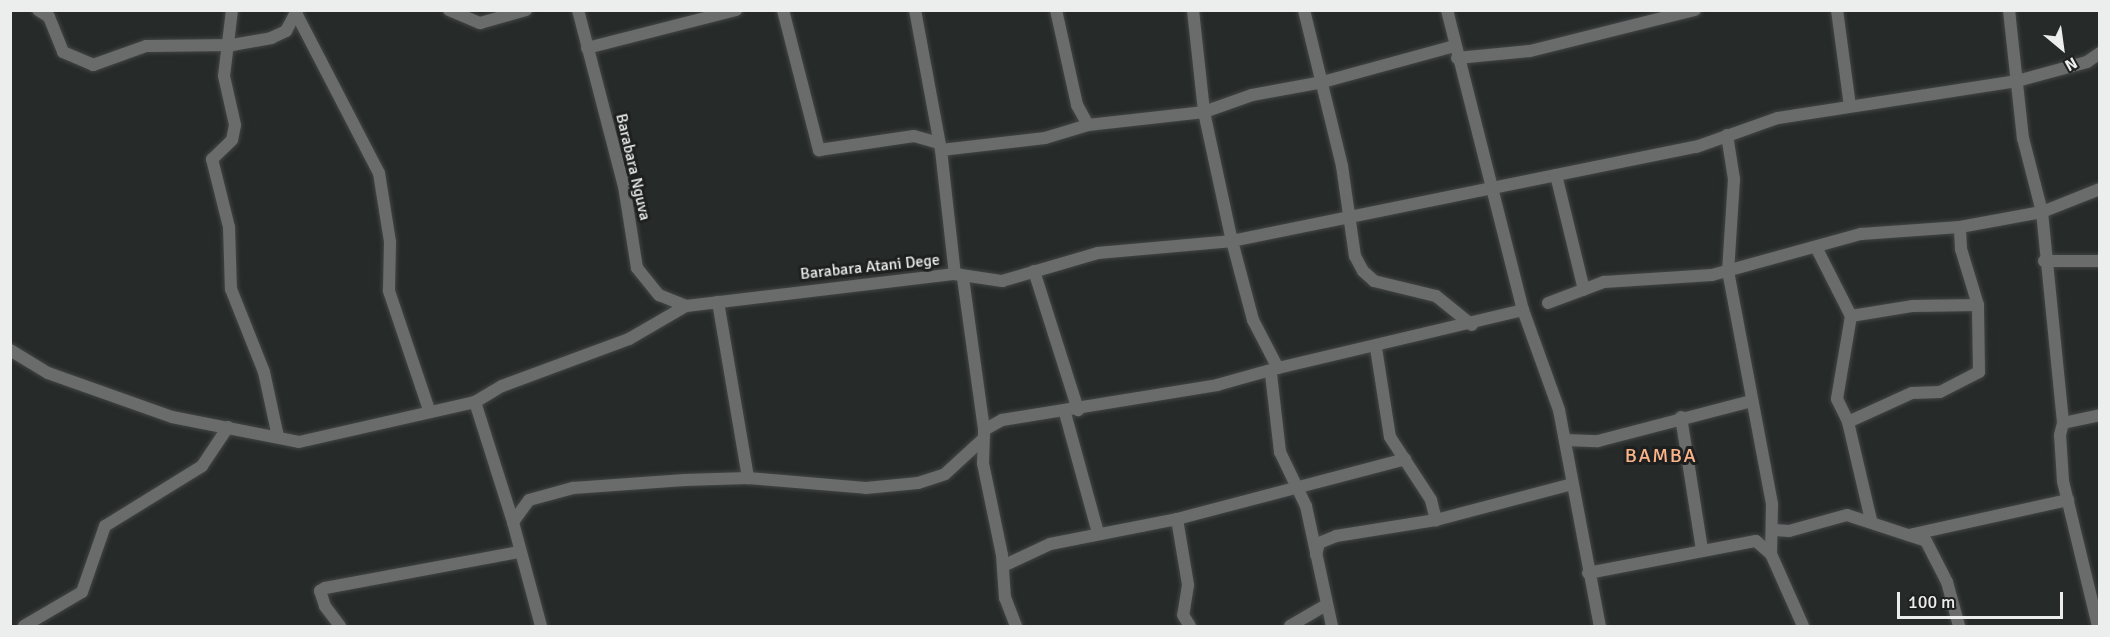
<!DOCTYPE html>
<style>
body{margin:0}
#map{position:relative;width:2110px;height:637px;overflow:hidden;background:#262a29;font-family:Signika,sans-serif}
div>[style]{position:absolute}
.roads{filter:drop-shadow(0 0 2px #424545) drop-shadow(0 0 2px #424545)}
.street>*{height:12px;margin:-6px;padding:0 6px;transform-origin:6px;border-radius:6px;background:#6a6c6b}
span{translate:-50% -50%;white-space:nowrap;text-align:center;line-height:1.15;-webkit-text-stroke:6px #1d201f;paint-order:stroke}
.street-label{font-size:16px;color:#eceeee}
.quarter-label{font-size:20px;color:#fbb38a;letter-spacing:1.5px}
.frame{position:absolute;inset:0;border:12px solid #eceeee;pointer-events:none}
.north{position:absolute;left:2032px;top:18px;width:60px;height:60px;-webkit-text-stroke:4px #1d201f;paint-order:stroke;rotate:151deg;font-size:16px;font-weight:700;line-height:24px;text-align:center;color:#eceeee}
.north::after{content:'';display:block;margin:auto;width:21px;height:27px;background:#eceeee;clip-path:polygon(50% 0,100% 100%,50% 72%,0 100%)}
.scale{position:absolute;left:1897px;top:592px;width:166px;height:27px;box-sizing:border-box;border:3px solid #eceeee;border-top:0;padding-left:8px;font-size:18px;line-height:21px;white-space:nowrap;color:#eceeee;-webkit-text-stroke:4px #1d201f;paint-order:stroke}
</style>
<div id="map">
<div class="roads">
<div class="street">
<div style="left:38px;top:10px;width:13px;rotate:32deg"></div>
<div style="left:49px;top:17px;width:38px;rotate:68deg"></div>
<div style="left:63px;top:52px;width:33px;rotate:23deg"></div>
<div style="left:93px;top:65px;width:56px;rotate:-19.7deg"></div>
<div style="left:146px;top:46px;width:86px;rotate:-0.7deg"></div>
<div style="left:232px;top:45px;width:40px;rotate:-10deg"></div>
<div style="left:271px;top:38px;width:17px;rotate:-25deg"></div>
<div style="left:286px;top:31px;width:24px;rotate:-62deg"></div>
<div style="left:232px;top:10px;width:66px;rotate:96.9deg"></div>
<div style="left:224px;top:76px;width:50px;rotate:77.3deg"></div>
<div style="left:235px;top:125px;width:15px;rotate:101deg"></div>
<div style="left:232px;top:140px;width:28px;rotate:136deg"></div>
<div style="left:212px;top:159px;width:70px;rotate:76deg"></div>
<div style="left:229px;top:227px;width:62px;rotate:88.2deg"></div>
<div style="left:231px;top:289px;width:89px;rotate:68.3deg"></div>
<div style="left:264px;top:372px;width:66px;rotate:77.8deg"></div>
<div style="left:449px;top:10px;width:34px;rotate:23deg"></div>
<div style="left:480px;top:23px;width:48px;rotate:-15.8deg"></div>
<div style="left:578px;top:10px;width:182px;rotate:75.4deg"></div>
<div style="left:624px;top:186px;width:83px;rotate:81deg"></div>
<div style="left:637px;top:268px;width:35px;rotate:51deg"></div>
<div style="left:659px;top:295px;width:29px;rotate:22deg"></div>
<div style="left:783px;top:10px;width:145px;rotate:75.6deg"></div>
<div style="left:819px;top:150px;width:96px;rotate:-8.4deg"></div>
<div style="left:914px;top:136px;width:22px;rotate:16deg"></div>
<div style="left:915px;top:10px;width:142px;rotate:79.5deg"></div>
<div style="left:941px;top:150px;width:125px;rotate:83.6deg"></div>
<div style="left:1056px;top:10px;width:97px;rotate:77.5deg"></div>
<div style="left:1077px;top:105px;width:23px;rotate:61deg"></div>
<div style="left:1088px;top:125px;width:117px;rotate:-6.4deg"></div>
<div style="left:1204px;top:112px;width:51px;rotate:-19.5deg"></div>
<div style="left:1252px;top:95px;width:72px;rotate:-10.4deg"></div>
<div style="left:1323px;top:82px;width:137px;rotate:-15.3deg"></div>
<div style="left:1193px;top:10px;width:103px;rotate:83.8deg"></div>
<div style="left:1204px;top:112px;width:132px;rotate:77.8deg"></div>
<div style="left:1232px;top:241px;width:82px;rotate:75.1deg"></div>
<div style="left:1253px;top:320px;width:54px;rotate:62.5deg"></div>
<div style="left:1278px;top:368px;width:252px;rotate:-13.3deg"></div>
<div style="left:1304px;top:10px;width:161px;rotate:76.3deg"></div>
<div style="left:1342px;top:166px;width:91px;rotate:81.8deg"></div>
<div style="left:1355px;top:256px;width:17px;rotate:62deg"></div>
<div style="left:1363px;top:271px;width:15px;rotate:42deg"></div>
<div style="left:1374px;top:281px;width:64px;rotate:13.6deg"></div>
<div style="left:1436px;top:296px;width:46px;rotate:38.9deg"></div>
<div style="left:1447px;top:10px;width:309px;rotate:75.8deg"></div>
<div style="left:1523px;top:310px;width:106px;rotate:70.2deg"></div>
<div style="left:1559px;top:410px;width:220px;rotate:79.3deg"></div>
<div style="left:1837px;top:10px;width:97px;rotate:82.3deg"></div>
<div style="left:2009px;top:10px;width:129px;rotate:83.8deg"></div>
<div style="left:2023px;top:138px;width:76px;rotate:75.6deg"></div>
<div style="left:2042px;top:212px;width:212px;rotate:84.3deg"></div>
<div style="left:297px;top:15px;width:178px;rotate:62.6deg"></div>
<div style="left:379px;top:173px;width:70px;rotate:80.9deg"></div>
<div style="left:390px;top:242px;width:49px;rotate:91.2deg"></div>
<div style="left:389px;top:291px;width:126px;rotate:71.4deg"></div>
<div style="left:587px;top:48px;width:154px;rotate:-14.3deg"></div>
<div style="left:1457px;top:58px;width:73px;rotate:-5.5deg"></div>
<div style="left:1530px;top:51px;width:170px;rotate:-14deg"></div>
<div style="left:1727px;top:135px;width:45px;rotate:81deg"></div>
<div style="left:1734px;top:179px;width:92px;rotate:93.7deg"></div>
<div style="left:1728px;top:271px;width:237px;rotate:79.3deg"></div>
<div style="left:1772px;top:504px;width:50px;rotate:91.1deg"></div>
<div style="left:941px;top:150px;width:105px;rotate:-6.6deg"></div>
<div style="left:1045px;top:138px;width:45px;rotate:-16.8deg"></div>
<div style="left:1556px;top:175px;width:118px;rotate:76.3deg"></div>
<div style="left:1816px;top:247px;width:77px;rotate:63.1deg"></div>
<div style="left:1851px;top:316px;width:84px;rotate:99.6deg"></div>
<div style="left:1837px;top:399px;width:25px;rotate:64deg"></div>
<div style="left:1848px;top:422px;width:101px;rotate:76.8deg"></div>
<div style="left:2044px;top:261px;width:56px"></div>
<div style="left:1034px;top:271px;width:146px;rotate:72.4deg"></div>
<div style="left:963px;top:278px;width:153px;rotate:82.1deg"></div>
<div style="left:718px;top:302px;width:179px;rotate:80.3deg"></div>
<div style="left:1548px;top:303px;width:60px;rotate:-20.6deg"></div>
<div style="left:1604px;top:282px;width:108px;rotate:-3.7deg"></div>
<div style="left:1712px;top:275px;width:155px;rotate:-15.4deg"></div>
<div style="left:1861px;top:234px;width:99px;rotate:-4deg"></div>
<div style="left:1851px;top:316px;width:63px;rotate:-9.2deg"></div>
<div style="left:1913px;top:306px;width:65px;rotate:-0.9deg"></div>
<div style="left:1376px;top:348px;width:90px;rotate:81.1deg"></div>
<div style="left:1390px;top:437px;width:75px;rotate:56.9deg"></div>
<div style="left:1431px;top:500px;width:21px;rotate:76deg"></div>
<div style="left:1436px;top:520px;width:141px;rotate:-14.8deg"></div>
<div style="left:10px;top:350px;width:44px;rotate:31.2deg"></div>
<div style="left:48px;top:373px;width:132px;rotate:19.5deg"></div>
<div style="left:172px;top:417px;width:129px;rotate:11.1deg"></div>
<div style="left:299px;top:442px;width:180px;rotate:-12.8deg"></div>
<div style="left:475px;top:402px;width:31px;rotate:-31deg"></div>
<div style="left:502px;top:386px;width:135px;rotate:-20.3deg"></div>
<div style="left:629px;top:339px;width:66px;rotate:-30.1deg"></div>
<div style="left:686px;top:306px;width:271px;rotate:-6.8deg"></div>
<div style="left:955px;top:274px;width:48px;rotate:8.5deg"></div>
<div style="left:1002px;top:281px;width:100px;rotate:-16.3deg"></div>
<div style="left:1098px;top:253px;width:135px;rotate:-5.1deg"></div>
<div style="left:1232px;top:241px;width:473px;rotate:-11.5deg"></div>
<div style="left:1696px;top:147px;width:87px;rotate:-19.5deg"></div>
<div style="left:1778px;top:118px;width:242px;rotate:-8.8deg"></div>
<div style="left:2017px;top:81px;width:73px;rotate:-15.2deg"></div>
<div style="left:2087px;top:62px;width:16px;rotate:-35deg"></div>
<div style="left:1271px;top:374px;width:79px;rotate:83.4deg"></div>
<div style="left:1280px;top:452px;width:60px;rotate:64.3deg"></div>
<div style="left:1306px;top:506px;width:123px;rotate:77.8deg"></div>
<div style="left:475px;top:402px;width:126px;rotate:72.4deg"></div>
<div style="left:1065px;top:413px;width:124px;rotate:74.6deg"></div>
<div style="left:1681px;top:417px;width:134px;rotate:81deg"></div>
<div style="left:1848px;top:422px;width:70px;rotate:-24.4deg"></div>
<div style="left:1912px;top:393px;width:28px;rotate:-2deg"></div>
<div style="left:1940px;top:392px;width:44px;rotate:-27.1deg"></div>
<div style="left:1979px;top:372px;width:67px;rotate:-90.9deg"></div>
<div style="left:1978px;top:305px;width:59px;rotate:-106.9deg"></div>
<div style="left:1961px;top:249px;width:22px;rotate:-93deg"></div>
<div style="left:1960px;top:227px;width:83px;rotate:-10.4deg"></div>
<div style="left:2042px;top:212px;width:62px;rotate:-21.6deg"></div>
<div style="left:1565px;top:440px;width:33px;rotate:2deg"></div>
<div style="left:1598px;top:441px;width:159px;rotate:-14.6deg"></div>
<div style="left:1177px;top:519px;width:67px;rotate:80.5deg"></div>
<div style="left:1188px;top:585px;width:30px;rotate:99deg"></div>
<div style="left:1183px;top:615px;width:13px;rotate:58deg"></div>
<div style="left:1775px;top:530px;width:14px;rotate:4deg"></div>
<div style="left:1789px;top:531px;width:60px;rotate:-15.4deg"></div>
<div style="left:1847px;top:515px;width:83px;rotate:18.2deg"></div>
<div style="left:1926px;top:541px;width:46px;rotate:62.9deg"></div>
<div style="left:1947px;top:582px;width:46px;rotate:74.7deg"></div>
<div style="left:1909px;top:535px;width:163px;rotate:-12.4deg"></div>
<div style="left:1316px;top:555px;width:12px;rotate:-76deg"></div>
<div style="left:1319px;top:543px;width:18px;rotate:-22deg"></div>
<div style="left:1336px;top:536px;width:101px;rotate:-9.1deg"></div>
<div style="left:1003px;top:566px;width:52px;rotate:-25.1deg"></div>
<div style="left:1050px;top:544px;width:129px;rotate:-11.1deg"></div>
<div style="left:1177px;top:519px;width:236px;rotate:-14.7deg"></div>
<div style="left:1588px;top:573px;width:171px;rotate:-10.8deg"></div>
<div style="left:1756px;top:541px;width:20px;rotate:41deg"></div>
<div style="left:1771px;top:554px;width:79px;rotate:66deg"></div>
<div style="left:24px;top:626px;width:67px;rotate:-30.4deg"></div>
<div style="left:82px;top:592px;width:70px;rotate:-70.8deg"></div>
<div style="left:105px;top:526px;width:114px;rotate:-31.7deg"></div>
<div style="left:202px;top:466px;width:47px;rotate:-56.3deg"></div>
<div style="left:340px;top:626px;width:25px;rotate:-127deg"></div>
<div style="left:325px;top:606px;width:16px;rotate:-108deg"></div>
<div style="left:320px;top:591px;width:6px;rotate:-31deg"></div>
<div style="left:325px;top:588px;width:198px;rotate:-10.5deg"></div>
<div style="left:541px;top:626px;width:108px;rotate:-105.1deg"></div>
<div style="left:513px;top:522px;width:27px;rotate:-54deg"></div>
<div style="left:529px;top:500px;width:46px;rotate:-15.3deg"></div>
<div style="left:573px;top:488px;width:112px;rotate:-4.1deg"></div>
<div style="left:685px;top:480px;width:63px;rotate:-1.8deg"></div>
<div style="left:748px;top:478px;width:118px;rotate:4.8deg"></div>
<div style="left:866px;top:488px;width:52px;rotate:-5.5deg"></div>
<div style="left:918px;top:483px;width:28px;rotate:-18deg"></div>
<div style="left:945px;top:474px;width:50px;rotate:-42.6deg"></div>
<div style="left:1016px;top:626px;width:30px;rotate:-111deg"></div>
<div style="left:1005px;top:598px;width:43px;rotate:-94deg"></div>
<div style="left:1002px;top:555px;width:94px;rotate:-101.7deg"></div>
<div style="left:983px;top:463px;width:33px;rotate:-88deg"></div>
<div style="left:984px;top:430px;width:21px;rotate:-29deg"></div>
<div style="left:1002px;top:420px;width:218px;rotate:-9.2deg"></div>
<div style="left:1217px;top:385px;width:63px;rotate:-15.6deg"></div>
<div style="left:1290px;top:626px;width:42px;rotate:-30.3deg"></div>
<div style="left:2098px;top:626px;width:149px;rotate:-103.6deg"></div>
<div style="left:2063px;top:481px;width:46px;rotate:-93.7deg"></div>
<div style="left:2060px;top:435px;width:12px;rotate:-76deg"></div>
<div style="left:2063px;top:423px;width:38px;rotate:-12deg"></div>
</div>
</div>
<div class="street-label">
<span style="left:633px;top:167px;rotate:77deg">Barabara Nguva</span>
<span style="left:870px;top:267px;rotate:-6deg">Barabara Atani Dege</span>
</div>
<div class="quarter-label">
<span style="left:1661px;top:455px">BAMBA</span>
</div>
<div class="frame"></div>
<div class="north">N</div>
<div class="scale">100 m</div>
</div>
